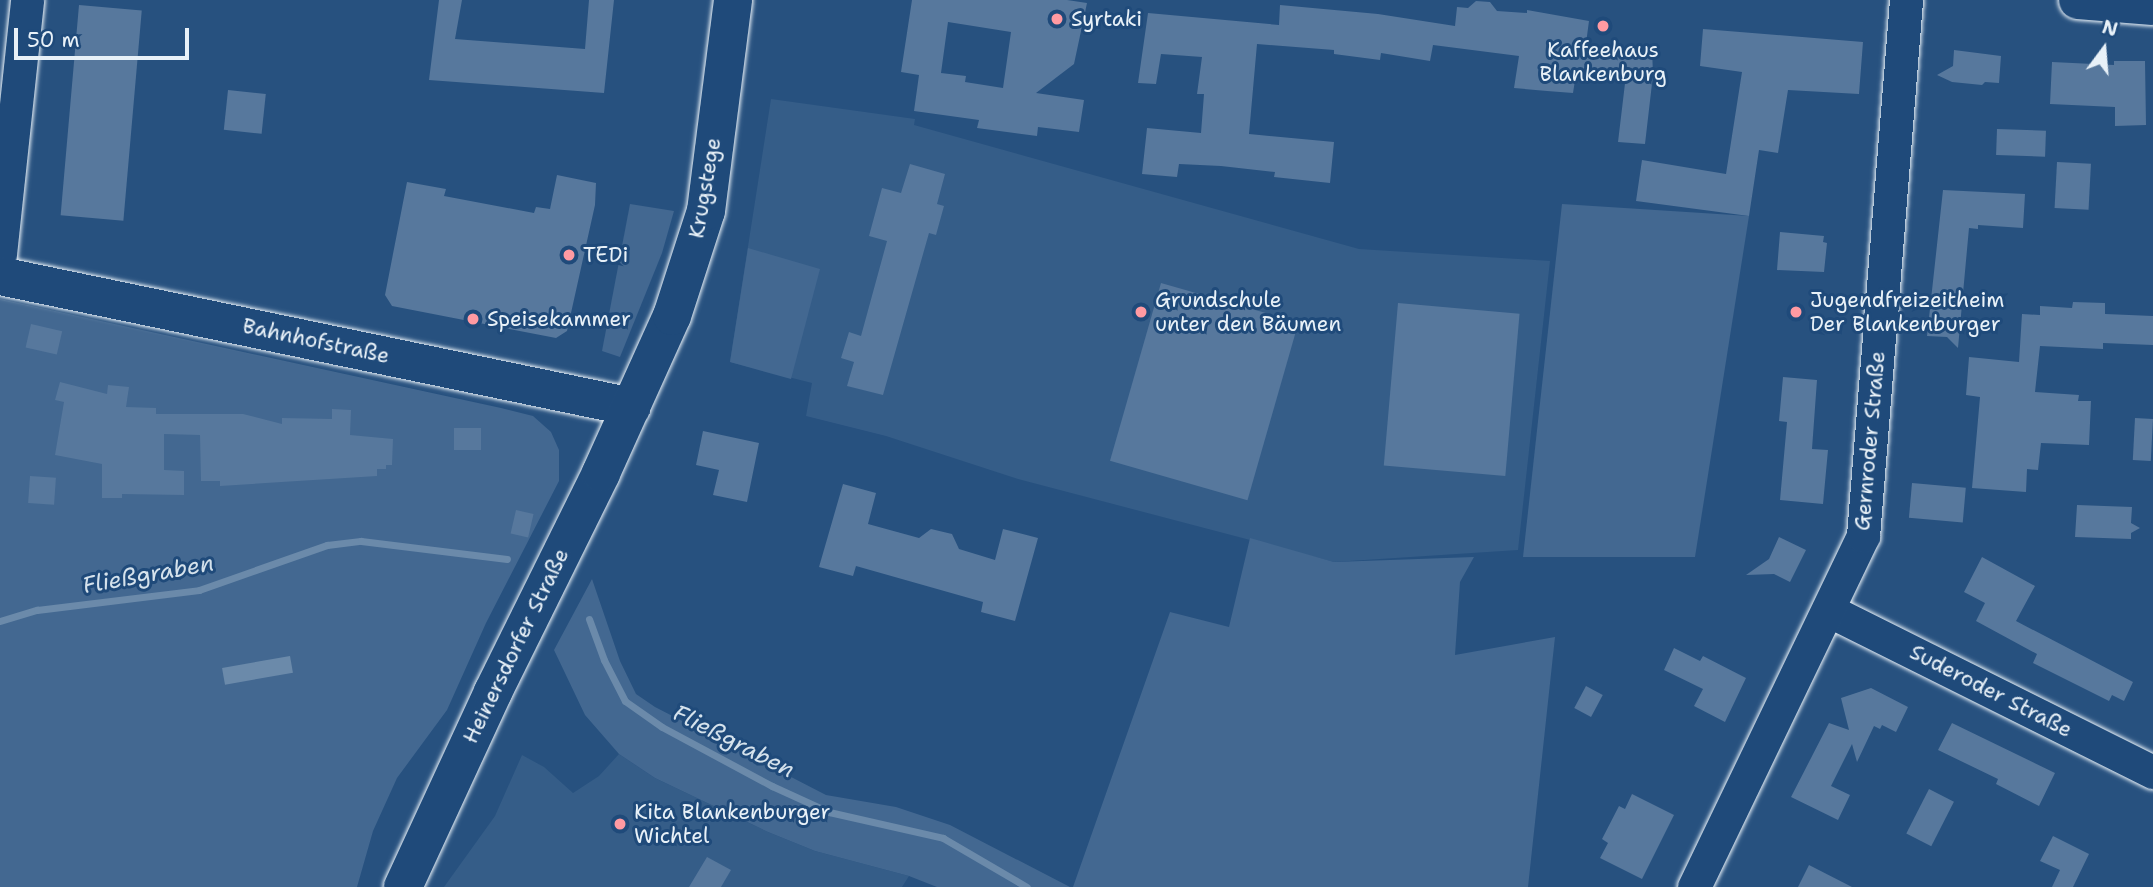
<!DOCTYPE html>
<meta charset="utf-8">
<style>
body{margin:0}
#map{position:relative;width:2153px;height:887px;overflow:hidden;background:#27517f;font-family:"Shantell Sans",sans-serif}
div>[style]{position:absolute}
.built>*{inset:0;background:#355d88}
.green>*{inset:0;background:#436891}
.water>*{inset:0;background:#6b8aaa;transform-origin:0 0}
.stream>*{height:7px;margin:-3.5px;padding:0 3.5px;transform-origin:3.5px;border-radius:3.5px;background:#6b8aaa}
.building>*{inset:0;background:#57789d;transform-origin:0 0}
.roads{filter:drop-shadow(0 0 2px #e8f1f8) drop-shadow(0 0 2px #e8f1f8)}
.minor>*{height:33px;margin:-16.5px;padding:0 16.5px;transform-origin:16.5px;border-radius:16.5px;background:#1f4a7a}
.major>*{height:38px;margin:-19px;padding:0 19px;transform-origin:19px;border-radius:19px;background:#1f4a7a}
.dots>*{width:19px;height:19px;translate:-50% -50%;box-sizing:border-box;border:4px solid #1f4a7a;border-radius:50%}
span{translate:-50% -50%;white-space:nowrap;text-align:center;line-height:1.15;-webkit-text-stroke:6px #1f4a7a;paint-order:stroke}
.poi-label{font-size:21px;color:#e8f1f8}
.left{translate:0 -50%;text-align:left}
.street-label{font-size:21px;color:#e8f1f8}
.water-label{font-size:23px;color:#d5e2ec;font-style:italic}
.north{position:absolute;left:2069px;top:14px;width:70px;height:70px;-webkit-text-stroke:5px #1f4a7a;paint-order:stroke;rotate:16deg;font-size:19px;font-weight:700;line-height:28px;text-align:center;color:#e8f1f8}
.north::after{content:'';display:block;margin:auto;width:24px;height:32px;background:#e8f1f8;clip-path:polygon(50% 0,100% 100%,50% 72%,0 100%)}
.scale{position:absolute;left:14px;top:28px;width:175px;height:32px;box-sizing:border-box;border:4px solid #e8f1f8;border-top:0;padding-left:9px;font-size:21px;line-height:24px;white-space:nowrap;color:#e8f1f8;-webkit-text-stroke:5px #1f4a7a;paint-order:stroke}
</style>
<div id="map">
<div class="built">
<div style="clip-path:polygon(771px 99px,915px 119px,914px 125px,1359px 249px,1550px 261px,1518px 550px,1334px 562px,1018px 479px,886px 436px,806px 416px,812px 383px,730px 362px)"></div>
<div style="clip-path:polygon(619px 754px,655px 778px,768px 832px,815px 851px,909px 876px,902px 887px,444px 887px,495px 816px,522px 755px,544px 767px,573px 793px,599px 776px)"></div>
</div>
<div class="green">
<div style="clip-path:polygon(630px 204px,674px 211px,662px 253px,620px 357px,602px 351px)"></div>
<div style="clip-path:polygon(1562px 204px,1749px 216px,1695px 557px,1523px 557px)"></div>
<div style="clip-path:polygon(748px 248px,820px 269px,791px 379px,730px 362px)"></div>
<div style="clip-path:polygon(0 299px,501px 408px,533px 416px,551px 432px,559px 450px,559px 481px,486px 623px,447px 710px,397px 778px,373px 831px,357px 887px,0 887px)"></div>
<div style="clip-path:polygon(1250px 538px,1334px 562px,1474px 557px,1460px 582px,1455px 655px,1555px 637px,1528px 887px,1073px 887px,1170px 612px,1229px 627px)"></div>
<div style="clip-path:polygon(592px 579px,620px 661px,636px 694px,655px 707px,826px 795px,896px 807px,950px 825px,1070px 887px,937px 887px,909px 876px,815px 851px,768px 832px,655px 778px,619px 754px,585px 715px,554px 650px)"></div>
</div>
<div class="water">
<div style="left:290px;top:656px;width:17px;height:69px;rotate:80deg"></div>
</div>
<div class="stream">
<div style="left:589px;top:619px;width:44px;rotate:69.9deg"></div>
<div style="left:604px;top:660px;width:46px;rotate:62.9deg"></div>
<div style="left:625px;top:701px;width:45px;rotate:35.1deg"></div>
<div style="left:662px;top:727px;width:125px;rotate:28.2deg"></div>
<div style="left:772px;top:786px;width:63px;rotate:24.5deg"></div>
<div style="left:829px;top:812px;width:117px;rotate:12.8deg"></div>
<div style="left:943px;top:838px;width:97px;rotate:30.3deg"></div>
<div style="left:0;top:621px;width:39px;rotate:-17deg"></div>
<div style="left:37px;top:610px;width:163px;rotate:-7deg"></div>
<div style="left:199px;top:590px;width:136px;rotate:-19.4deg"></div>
<div style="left:327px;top:545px;width:34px;rotate:-7deg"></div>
<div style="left:361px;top:541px;width:147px;rotate:7deg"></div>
</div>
<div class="building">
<div style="clip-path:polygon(439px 0,462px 0,455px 39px,585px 49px,589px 0,614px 0,604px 93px,429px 80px)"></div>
<div style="clip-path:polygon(evenodd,912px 0,1067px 0,1087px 3px,1074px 64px,1036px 93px,1084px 100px,1079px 132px,1038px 127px,1037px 136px,977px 128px,979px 120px,914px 111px,919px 75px,901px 72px,912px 0,948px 22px,1011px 32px,1003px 88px,965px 82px,966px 76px,941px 73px,948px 22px)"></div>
<div style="clip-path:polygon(1476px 1px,1490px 2px,1497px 11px,1527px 13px,1527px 10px,1589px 21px,1585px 51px,1652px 48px,1653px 75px,1645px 144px,1618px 142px,1626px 75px,1576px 74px,1573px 93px,1547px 91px,1514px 88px,1519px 56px,1433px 45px,1430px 61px,1381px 53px,1380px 60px,1334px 54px,1334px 50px,1257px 44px,1249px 134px,1334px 142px,1330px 183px,1274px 177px,1275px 172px,1221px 166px,1179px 164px,1177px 177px,1142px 174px,1147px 128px,1201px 133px,1204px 94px,1197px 94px,1202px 57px,1161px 54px,1156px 84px,1138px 83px,1148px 13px,1279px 25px,1280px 5px,1378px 14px,1455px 26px,1457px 7px,1468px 8px)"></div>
<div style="left:79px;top:5px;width:63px;height:211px;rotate:5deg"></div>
<div style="clip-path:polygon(1703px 29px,1863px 42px,1859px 94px,1788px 90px,1778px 153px,1759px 150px,1749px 216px,1636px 201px,1642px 160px,1726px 174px,1742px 72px,1700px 66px)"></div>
<div style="clip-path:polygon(1954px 50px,2001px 56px,1999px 83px,1985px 82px,1982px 85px,1952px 82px,1937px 75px,1953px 66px)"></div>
<div style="clip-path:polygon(2114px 61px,2145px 61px,2146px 125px,2115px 126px,2115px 107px,2050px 104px,2052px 62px,2114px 65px)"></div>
<div style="left:228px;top:90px;width:38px;height:40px;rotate:6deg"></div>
<div style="left:1997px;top:129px;width:49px;height:26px;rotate:2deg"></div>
<div style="left:2057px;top:162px;width:34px;height:46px;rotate:3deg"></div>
<div style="clip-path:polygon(910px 164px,945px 174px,937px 204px,944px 206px,936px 235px,929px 233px,883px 395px,847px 386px,854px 362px,841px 358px,849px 332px,861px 336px,887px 241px,869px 236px,882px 188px,901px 193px)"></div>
<div style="clip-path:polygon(557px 175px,596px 183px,595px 205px,567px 331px,556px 338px,392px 306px,385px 295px,407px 182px,446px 189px,444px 196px,534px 213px,536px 207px,550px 209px)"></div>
<div style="clip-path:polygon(1943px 190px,2025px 194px,2023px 228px,1978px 225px,1978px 229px,1969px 228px,1958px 348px,1947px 337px,1927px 336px)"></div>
<div style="clip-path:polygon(1780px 232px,1824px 236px,1823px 242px,1827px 243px,1824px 272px,1777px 270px)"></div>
<div style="left:1161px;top:283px;width:143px;height:185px;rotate:16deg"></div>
<div style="clip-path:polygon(2073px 302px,2105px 303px,2105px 314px,2153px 316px,2153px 345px,2103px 343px,2103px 349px,2040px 346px,2035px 392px,2079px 395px,2078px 401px,2091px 401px,2089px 445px,2041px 443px,2038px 470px,2027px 469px,2026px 492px,1972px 488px,1980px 397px,1966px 395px,1969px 357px,2019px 362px,2022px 314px,2040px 315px,2040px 306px,2072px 308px)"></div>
<div style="left:1398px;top:303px;width:122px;height:163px;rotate:5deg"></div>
<div style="left:31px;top:324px;width:32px;height:24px;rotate:13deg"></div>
<div style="clip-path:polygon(1783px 377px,1817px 380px,1812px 449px,1828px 450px,1823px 504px,1780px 500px,1787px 422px,1779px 421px)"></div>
<div style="clip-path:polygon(60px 382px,107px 394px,108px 385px,129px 387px,126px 407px,156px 408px,156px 414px,243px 414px,282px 424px,282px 418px,332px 419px,332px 409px,351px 410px,350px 435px,393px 439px,392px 465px,386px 465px,386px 469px,377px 469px,377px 476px,220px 486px,220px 481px,201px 481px,200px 435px,164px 434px,164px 470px,184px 471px,184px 495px,122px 494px,122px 498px,102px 498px,102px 464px,55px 455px,64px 402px,55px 400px)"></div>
<div style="left:2135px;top:418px;width:18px;height:42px;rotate:3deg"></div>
<div style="left:481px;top:428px;width:22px;height:27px;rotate:90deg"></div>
<div style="clip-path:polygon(703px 431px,759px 443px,747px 502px,713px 495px,719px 470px,696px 465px)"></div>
<div style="left:30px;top:476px;width:26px;height:27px;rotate:4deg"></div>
<div style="left:1912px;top:483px;width:54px;height:35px;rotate:5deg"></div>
<div style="clip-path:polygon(843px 484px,876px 493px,868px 524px,919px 538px,931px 529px,952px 534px,959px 549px,995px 560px,1003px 529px,1038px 538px,1015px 621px,981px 612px,983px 602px,856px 566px,853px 576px,819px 567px)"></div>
<div style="clip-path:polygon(2077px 505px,2132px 507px,2131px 523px,2140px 528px,2131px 533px,2131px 539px,2075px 537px)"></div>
<div style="left:516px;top:510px;width:18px;height:24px;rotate:13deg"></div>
<div style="clip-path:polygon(1779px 537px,1806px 550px,1790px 582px,1774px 574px,1746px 575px,1769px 559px)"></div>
<div style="clip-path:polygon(1982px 557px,2035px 586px,2016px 621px,2133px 682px,2124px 701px,2112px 695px,2109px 701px,2033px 663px,2037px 654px,1976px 621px,1985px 603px,1964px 592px)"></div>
<div style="clip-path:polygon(1674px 648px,1700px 661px,1703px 656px,1746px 678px,1725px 722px,1694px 706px,1703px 689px,1664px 670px)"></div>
<div style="left:1586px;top:686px;width:19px;height:25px;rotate:28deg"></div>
<div style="clip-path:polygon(1871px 688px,1908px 707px,1896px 732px,1882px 725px,1880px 729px,1874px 726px,1857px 762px,1852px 744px,1831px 786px,1850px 795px,1838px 820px,1791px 797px,1829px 723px,1849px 730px,1841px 698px)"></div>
<div style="clip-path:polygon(1952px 723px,2055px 773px,2039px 806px,1996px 784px,1998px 779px,1938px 750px)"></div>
<div style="left:1929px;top:789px;width:28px;height:50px;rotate:27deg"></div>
<div style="clip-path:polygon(1632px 794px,1674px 815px,1642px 879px,1600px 858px,1608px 843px,1602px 839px,1619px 806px,1625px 809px)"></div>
<div style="clip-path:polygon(2053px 836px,2089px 854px,2073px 887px,2052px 887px,2060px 870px,2040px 861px)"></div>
<div style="clip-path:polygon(707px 857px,731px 870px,721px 887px,689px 887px)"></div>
<div style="clip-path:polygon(1809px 865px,1852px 887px,1798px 887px)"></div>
</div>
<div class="roads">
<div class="minor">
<div style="left:0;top:254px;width:255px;rotate:-83.9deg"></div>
<div style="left:1830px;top:611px;width:361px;rotate:26.5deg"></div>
<div style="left:1694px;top:887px;width:390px;rotate:-64.3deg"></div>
<div style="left:1863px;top:536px;width:538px;rotate:-85.41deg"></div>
</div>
<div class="major">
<div style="left:2078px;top:0;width:75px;rotate:4.6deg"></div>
<div style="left:0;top:276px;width:645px;rotate:11.71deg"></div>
<div style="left:403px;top:887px;width:215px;rotate:-65.2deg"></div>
<div style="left:493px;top:692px;width:244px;rotate:-63.7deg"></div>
<div style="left:601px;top:473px;width:172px;rotate:-65.7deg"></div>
<div style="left:672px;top:316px;width:110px;rotate:-72.1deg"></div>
<div style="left:706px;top:211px;width:213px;rotate:-82.7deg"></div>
</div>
</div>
<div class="dots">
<div style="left:1057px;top:19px;background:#ff9aa2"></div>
<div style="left:1603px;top:26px;background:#ff9aa2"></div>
<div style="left:569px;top:255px;background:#ff9aa2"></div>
<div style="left:1141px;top:312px;background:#ff9aa2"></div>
<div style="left:1796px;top:312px;background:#ff9aa2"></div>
<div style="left:473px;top:319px;background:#ff9aa2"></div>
<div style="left:620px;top:824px;background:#ff9aa2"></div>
</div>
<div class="poi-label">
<span class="left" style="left:1071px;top:19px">Syrtaki</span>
<span style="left:1603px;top:62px">Kaffeehaus<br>Blankenburg</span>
<span class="left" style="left:583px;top:255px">TEDi</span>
<span class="left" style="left:1155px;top:312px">Grundschule<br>unter den Bäumen</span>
<span class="left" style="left:1810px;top:312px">Jugendfreizeitheim<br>Der Blankenburger</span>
<span class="left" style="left:487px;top:319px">Speisekammer</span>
<span class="left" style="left:634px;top:824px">Kita Blankenburger<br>Wichtel</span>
</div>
<div class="street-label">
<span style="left:705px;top:188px;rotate:-80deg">Krugstege</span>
<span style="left:316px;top:341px;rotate:12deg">Bahnhofstraße</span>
<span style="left:1870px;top:441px;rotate:-85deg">Gernroder Straße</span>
<span style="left:516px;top:646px;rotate:-64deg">Heinersdorfer Straße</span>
<span style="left:1991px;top:691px;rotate:27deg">Suderoder Straße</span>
</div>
<div class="water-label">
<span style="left:148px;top:574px;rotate:-10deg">Fließgraben</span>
<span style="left:734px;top:741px;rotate:27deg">Fließgraben</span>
</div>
<div class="north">N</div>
<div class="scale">50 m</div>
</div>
